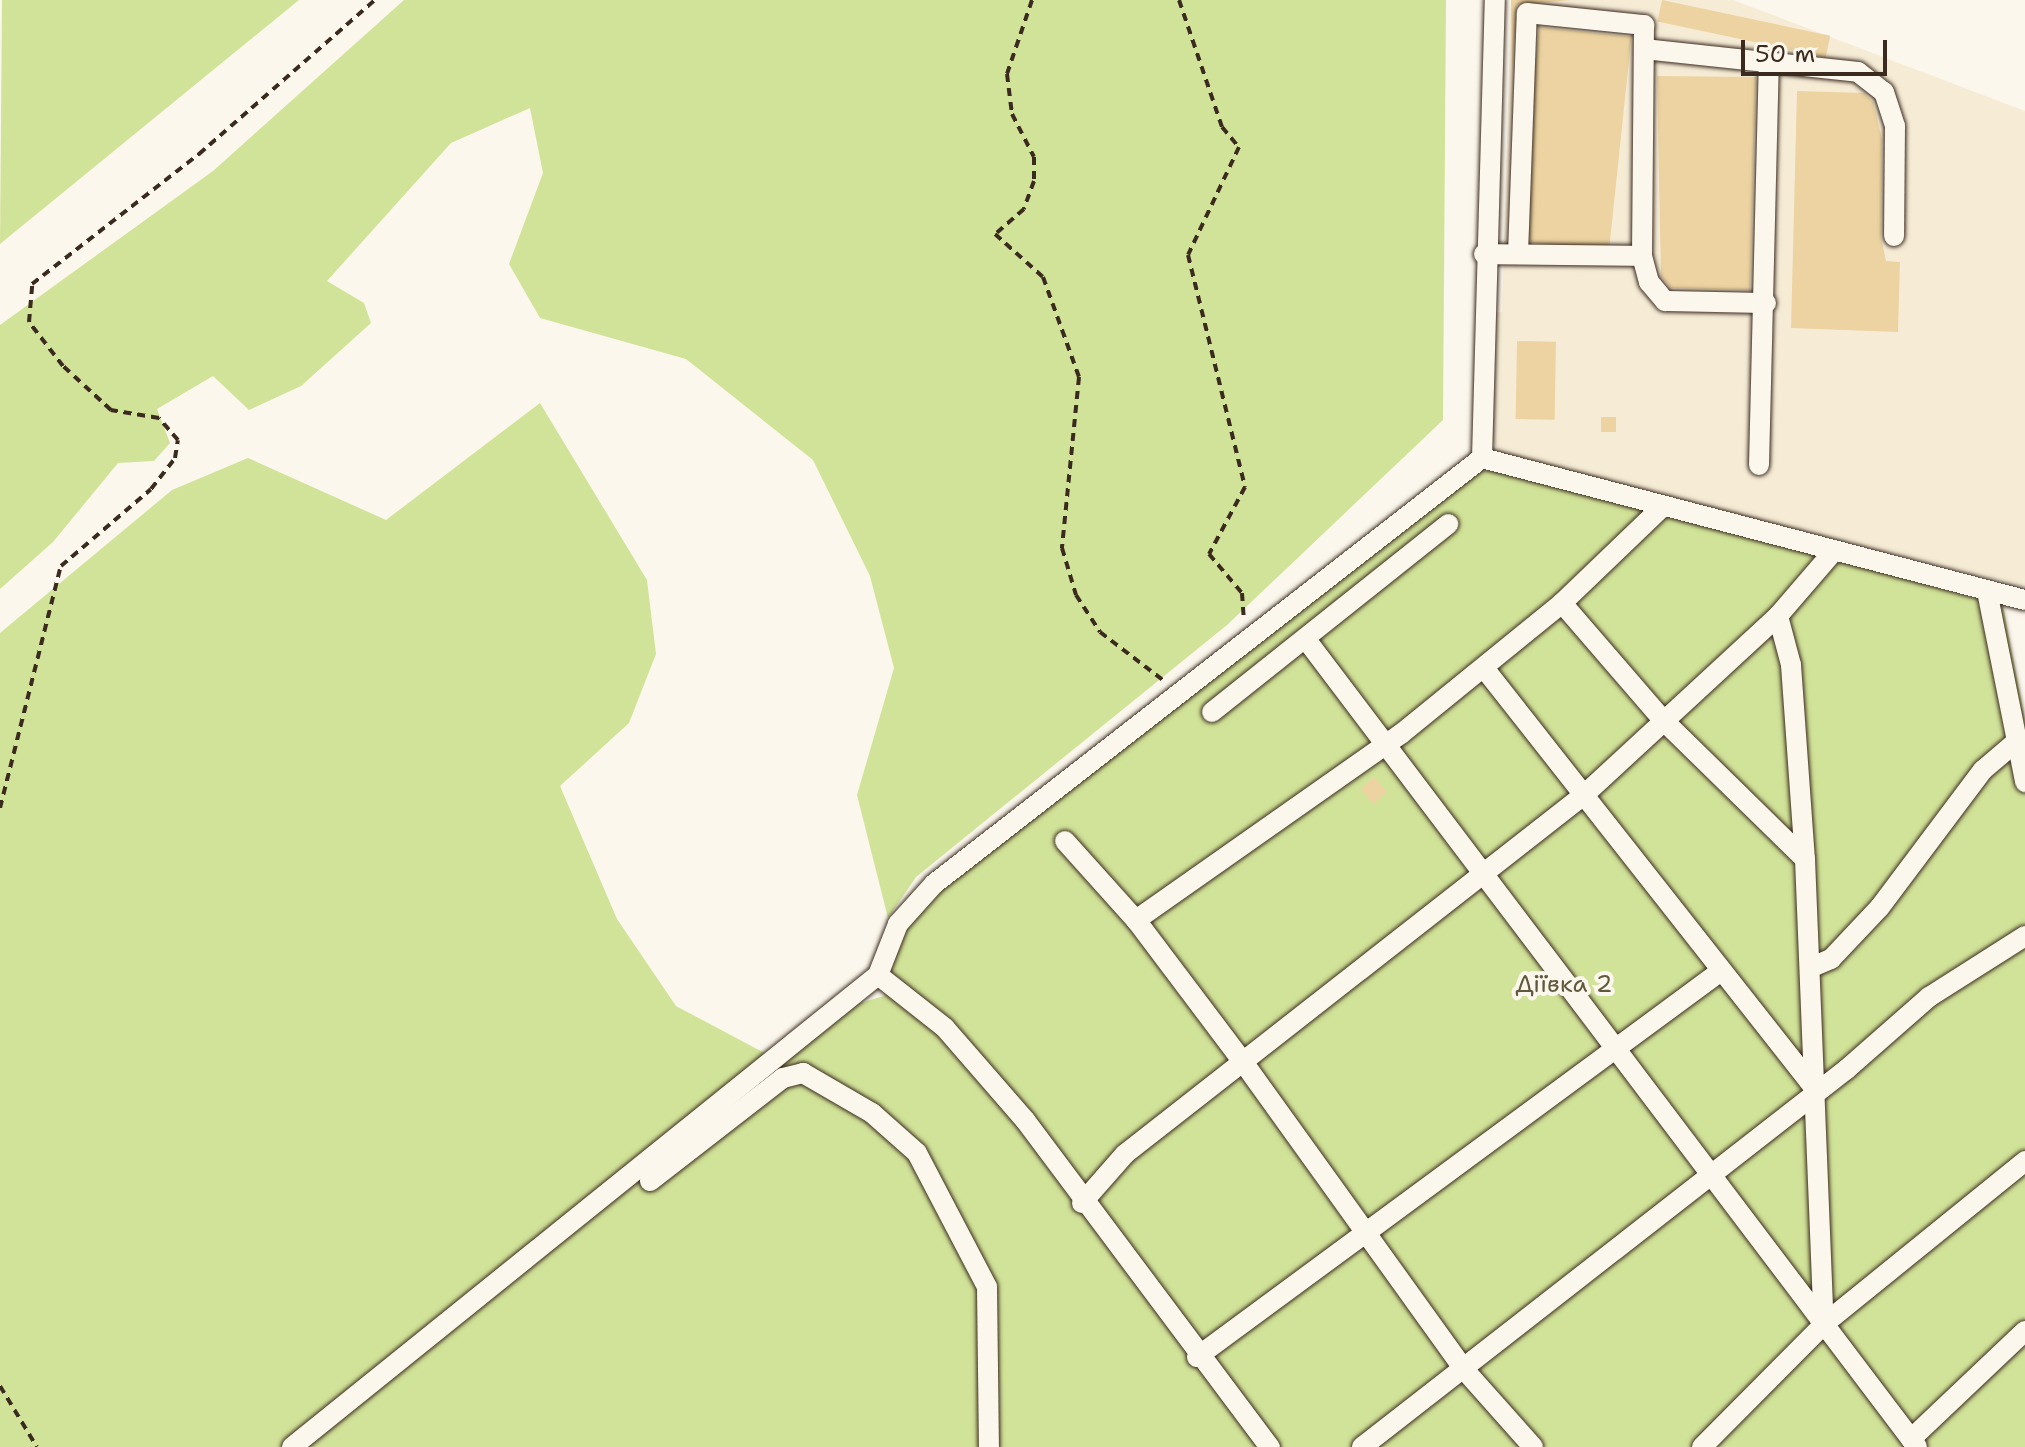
<!DOCTYPE html>
<meta charset="utf-8">
<style>
body{margin:0}
#map{position:relative;width:2025px;height:1447px;overflow:hidden;background:#fbf7ec;font-family:"Shantell Sans",sans-serif}
div>[style]{position:absolute}
.built>*{inset:0;background:#f6ecd6}
.green>*{inset:0;background:#d1e398}
.building>*{inset:0;background:#ecd3a1;transform-origin:0 0}
.path>*{height:4px;margin-top:-2px;transform-origin:0;background:repeating-linear-gradient(90deg,#3b2a1e 0 8px,transparent 0 14px)}
.roads{filter:drop-shadow(0 0 2px #3b2a1e) drop-shadow(0 0 2px #3b2a1e)}
.minor>*{height:20px;margin:-10px;padding:0 10px;transform-origin:10px;border-radius:10px;background:#fbf7ec}
span{translate:-50% -50%;white-space:nowrap;text-align:center;line-height:1.15;-webkit-text-stroke:8px #fbf7ec;paint-order:stroke}
.park-label{font-size:24px;color:#60583c}
.scale{position:absolute;left:1741px;top:40px;width:146px;height:36px;box-sizing:border-box;border:4px solid #3b2a1e;border-top:0;padding-left:10px;font-size:24px;line-height:28px;white-space:nowrap;color:#3b2a1e;-webkit-text-stroke:6px #fbf7ec;paint-order:stroke}
</style>
<div id="map">
<div class="built">
<div style="clip-path:polygon(1511px 0,1733px 0,2025px 111px,2025px 587px,1500px 454px,1492px 438px,1491px 312px,1502px 312px)"></div>
</div>
<div class="green">
<div style="clip-path:polygon(2px 0,299px 0,0 244px)"></div>
<div style="clip-path:polygon(404px 0,1446px 0,1443px 420px,1227px 625px,916px 877px,888px 918px,857px 795px,894px 668px,870px 576px,813px 460px,686px 359px,540px 318px,509px 264px,543px 173px,530px 108px,451px 143px,327px 281px,364px 303px,371px 323px,301px 386px,249px 410px,213px 376px,157px 409px,170px 443px,154px 461px,118px 463px,53px 542px,0 589px,0 325px,213px 171px)"></div>
<div style="clip-path:polygon(540px 403px,647px 580px,656px 654px,629px 723px,560px 786px,617px 919px,676px 1006px,774px 1058px,282px 1447px,0 1447px,0 633px,172px 490px,248px 458px,386px 520px)"></div>
<div style="clip-path:polygon(1512px 470px,2003px 606px,2025px 719px,2025px 1447px,298px 1447px,792px 1054px,860px 1003px,884px 996px,897px 941px,938px 891px,1472px 471px)"></div>
</div>
<div class="building">
<div style="clip-path:polygon(1511px 0,1571px 0,1517px 5px,1512px 73px)"></div>
<div style="left:1662px;top:0;width:172px;height:22px;rotate:12deg"></div>
<div style="left:1539px;top:27px;width:93px;height:215px;rotate:6deg"></div>
<div style="clip-path:polygon(1657px 76px,1756px 77px,1750px 290px,1671px 288px,1661px 276px)"></div>
<div style="clip-path:polygon(1797px 91px,1864px 93px,1873px 102px,1882px 139px,1881px 237px,1886px 261px,1900px 262px,1898px 332px,1791px 328px)"></div>
<div style="left:1517px;top:341px;width:39px;height:78px;rotate:1deg"></div>
<div style="left:1601px;top:417px;width:15px;height:15px"></div>
<div style="left:1374px;top:777px;width:20px;height:18px;rotate:49deg"></div>
</div>
<div class="path">
<div style="left:1032px;top:0;width:78px;rotate:108.7deg"></div>
<div style="left:1007px;top:74px;width:40px;rotate:82.9deg"></div>
<div style="left:1012px;top:114px;width:48px;rotate:62.9deg"></div>
<div style="left:1034px;top:157px;width:24px;rotate:90deg"></div>
<div style="left:1034px;top:181px;width:30px;rotate:110deg"></div>
<div style="left:1024px;top:209px;width:38px;rotate:139deg"></div>
<div style="left:995px;top:234px;width:64px;rotate:41.9deg"></div>
<div style="left:1043px;top:277px;width:106px;rotate:70.2deg"></div>
<div style="left:1079px;top:377px;width:172px;rotate:95.7deg"></div>
<div style="left:1062px;top:548px;width:49px;rotate:73.4deg"></div>
<div style="left:1076px;top:595px;width:44px;rotate:57deg"></div>
<div style="left:1100px;top:632px;width:81px;rotate:37.4deg"></div>
<div style="left:1179px;top:0;width:134px;rotate:71.3deg"></div>
<div style="left:1222px;top:127px;width:26px;rotate:50deg"></div>
<div style="left:1239px;top:147px;width:119px;rotate:115.3deg"></div>
<div style="left:1188px;top:255px;width:239px;rotate:76.2deg"></div>
<div style="left:1245px;top:487px;width:76px;rotate:118.2deg"></div>
<div style="left:1209px;top:554px;width:51px;rotate:49.8deg"></div>
<div style="left:1242px;top:593px;width:26px;rotate:86deg"></div>
<div style="left:0;top:808px;width:250px;rotate:-75.9deg"></div>
<div style="left:61px;top:566px;width:118px;rotate:-40.5deg"></div>
<div style="left:151px;top:489px;width:39px;rotate:-52deg"></div>
<div style="left:175px;top:458px;width:18px;rotate:-81deg"></div>
<div style="left:178px;top:440px;width:29px;rotate:-131deg"></div>
<div style="left:159px;top:418px;width:49px;rotate:-170.5deg"></div>
<div style="left:111px;top:410px;width:65px;rotate:-137.5deg"></div>
<div style="left:63px;top:366px;width:56px;rotate:-127.7deg"></div>
<div style="left:29px;top:322px;width:38px;rotate:-85deg"></div>
<div style="left:32px;top:284px;width:212px;rotate:-37.9deg"></div>
<div style="left:199px;top:154px;width:234px;rotate:-41.2deg"></div>
<div style="left:0;top:1386px;width:71px;rotate:58.8deg"></div>
</div>
<div class="roads">
<div class="minor">
<div style="left:1644px;top:49px;width:215px;rotate:6.1deg"></div>
<div style="left:1858px;top:72px;width:33px;rotate:38deg"></div>
<div style="left:1884px;top:92px;width:36px;rotate:72deg"></div>
<div style="left:1895px;top:126px;width:110px;rotate:90.5deg"></div>
<div style="left:1484px;top:254px;width:158px;rotate:0.7deg"></div>
<div style="left:1518px;top:254px;width:241px;rotate:-87.9deg"></div>
<div style="left:1527px;top:13px;width:118px;rotate:5.9deg"></div>
<div style="left:1644px;top:25px;width:231px;rotate:90.5deg"></div>
<div style="left:1642px;top:256px;width:27px;rotate:75deg"></div>
<div style="left:1649px;top:282px;width:25px;rotate:50deg"></div>
<div style="left:1665px;top:301px;width:101px;rotate:1.1deg"></div>
<div style="left:1482px;top:458px;width:561px;rotate:14.66deg"></div>
<div style="left:1482px;top:458px;width:458px;rotate:-88.4deg"></div>
<div style="left:1759px;top:465px;width:399px;rotate:-88.6deg"></div>
<div style="left:1987px;top:591px;width:195px;rotate:78.7deg"></div>
<div style="left:1562px;top:603px;width:156px;rotate:49.2deg"></div>
<div style="left:1664px;top:721px;width:197px;rotate:44.4deg"></div>
<div style="left:1778px;top:616px;width:51px;rotate:75.1deg"></div>
<div style="left:1791px;top:665px;width:195px;rotate:85.9deg"></div>
<div style="left:1805px;top:859px;width:465px;rotate:87.7deg"></div>
<div style="left:1308px;top:642px;width:1009px;rotate:52.89deg"></div>
<div style="left:1484px;top:668px;width:537px;rotate:51.81deg"></div>
<div style="left:1212px;top:712px;width:302px;rotate:-38.5deg"></div>
<div style="left:1065px;top:841px;width:106px;rotate:48.1deg"></div>
<div style="left:1136px;top:920px;width:183px;rotate:53deg"></div>
<div style="left:1246px;top:1066px;width:370px;rotate:54.3deg"></div>
<div style="left:1462px;top:1367px;width:107px;rotate:48.4deg"></div>
<div style="left:1136px;top:920px;width:324px;rotate:-35.1deg"></div>
<div style="left:1401px;top:734px;width:208px;rotate:-39.1deg"></div>
<div style="left:1562px;top:603px;width:140px;rotate:-43.8deg"></div>
<div style="left:1812px;top:967px;width:21px;rotate:-23deg"></div>
<div style="left:1831px;top:959px;width:71px;rotate:-46.7deg"></div>
<div style="left:1880px;top:907px;width:171px;rotate:-53.1deg"></div>
<div style="left:1983px;top:770px;width:45px;rotate:-40.5deg"></div>
<div style="left:878px;top:975px;width:85px;rotate:38.3deg"></div>
<div style="left:945px;top:1028px;width:122px;rotate:49deg"></div>
<div style="left:1025px;top:1120px;width:409px;rotate:53.2deg"></div>
<div style="left:650px;top:1181px;width:168px;rotate:-37.8deg"></div>
<div style="left:783px;top:1078px;width:21px;rotate:-14deg"></div>
<div style="left:803px;top:1073px;width:80px;rotate:30.1deg"></div>
<div style="left:872px;top:1113px;width:60px;rotate:41.6deg"></div>
<div style="left:917px;top:1153px;width:151px;rotate:62.4deg"></div>
<div style="left:987px;top:1287px;width:160px;rotate:89.3deg"></div>
<div style="left:1082px;top:1203px;width:65px;rotate:-48.7deg"></div>
<div style="left:1125px;top:1154px;width:584px;rotate:-38.05deg"></div>
<div style="left:1585px;top:794px;width:263px;rotate:-42.7deg"></div>
<div style="left:1778px;top:616px;width:84px;rotate:-49.3deg"></div>
<div style="left:1197px;top:1357px;width:651px;rotate:-36.38deg"></div>
<div style="left:1911px;top:1439px;width:157px;rotate:-43.5deg"></div>
<div style="left:292px;top:1447px;width:752px;rotate:-38.85deg"></div>
<div style="left:878px;top:975px;width:55px;rotate:-68.6deg"></div>
<div style="left:898px;top:924px;width:54px;rotate:-48deg"></div>
<div style="left:934px;top:884px;width:694px;rotate:-37.86deg"></div>
<div style="left:1362px;top:1447px;width:615px;rotate:-37.93deg"></div>
<div style="left:1847px;top:1069px;width:109px;rotate:-41.3deg"></div>
<div style="left:1929px;top:997px;width:114px;rotate:-32.4deg"></div>
<div style="left:1702px;top:1447px;width:173px;rotate:-45.2deg"></div>
<div style="left:1824px;top:1324px;width:259px;rotate:-39deg"></div>
</div>
</div>
<div class="park-label">
<span style="left:1564px;top:985px">Діївка 2</span>
</div>
<div class="scale">50 m</div>
</div>
